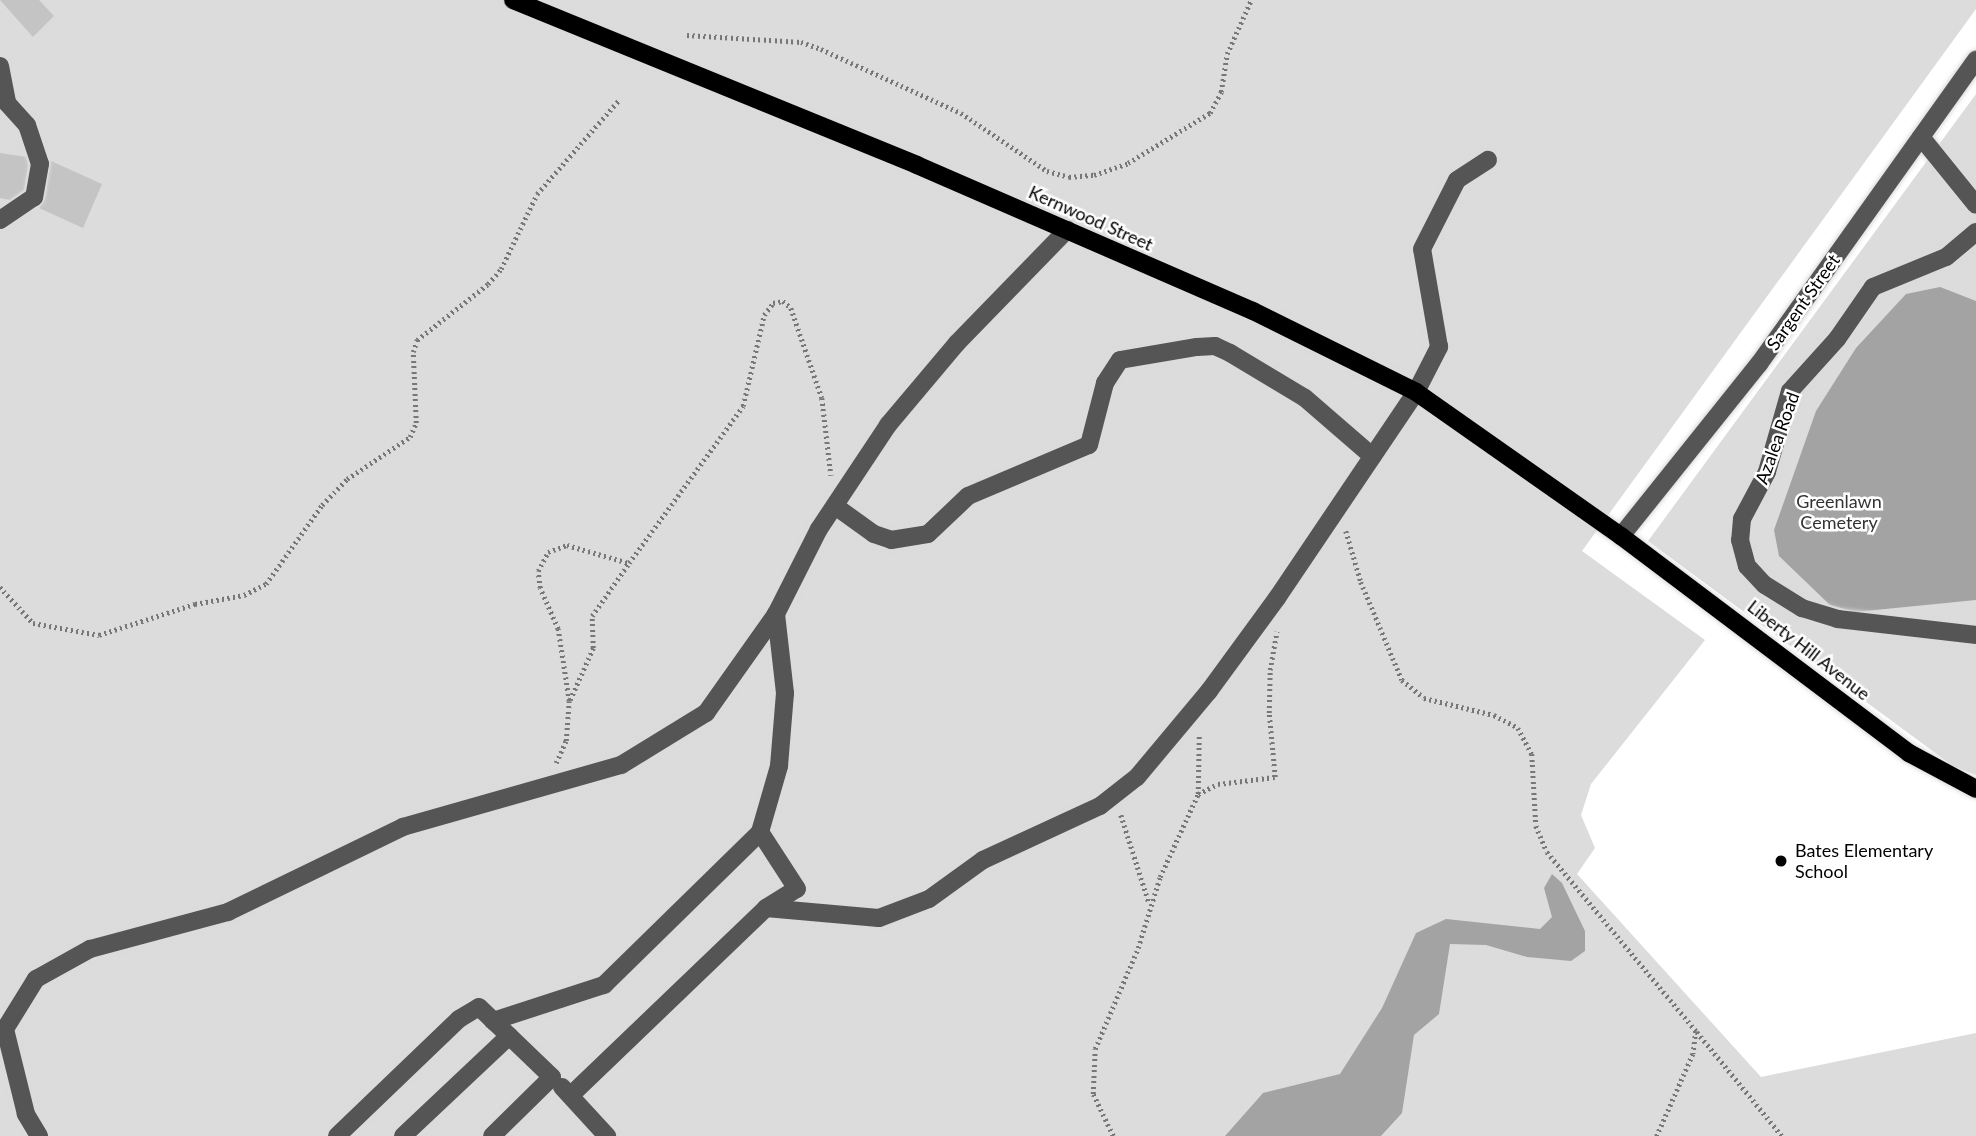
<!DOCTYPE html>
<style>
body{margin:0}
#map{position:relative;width:1976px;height:1136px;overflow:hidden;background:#fff;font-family:Lato,sans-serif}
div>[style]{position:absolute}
.green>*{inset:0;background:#dcdcdc}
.water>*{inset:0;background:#a3a3a3}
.building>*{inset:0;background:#c4c4c4}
.path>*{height:4.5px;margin-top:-2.25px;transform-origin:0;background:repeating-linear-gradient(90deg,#777 0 2px,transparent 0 5.5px)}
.roads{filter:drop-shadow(0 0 2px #dbdbdb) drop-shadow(0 0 2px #dbdbdb)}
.minor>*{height:18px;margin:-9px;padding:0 9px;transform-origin:9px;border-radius:9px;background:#555}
.major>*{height:18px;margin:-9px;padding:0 9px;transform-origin:9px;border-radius:9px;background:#000}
.dots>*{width:19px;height:19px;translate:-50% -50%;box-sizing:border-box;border:4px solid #fff;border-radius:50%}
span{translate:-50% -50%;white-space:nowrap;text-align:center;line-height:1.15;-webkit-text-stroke:5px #fff;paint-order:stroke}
.street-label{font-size:18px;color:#000}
.park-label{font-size:18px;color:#333}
.poi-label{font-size:18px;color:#000}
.left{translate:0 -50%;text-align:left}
</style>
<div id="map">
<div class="green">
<div style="clip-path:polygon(0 0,1976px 0,1976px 9px,1582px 551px,1705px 640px,1591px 784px,1581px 815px,1595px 848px,1577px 874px,1761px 1077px,1976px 1033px,1976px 1136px,0 1136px)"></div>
<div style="clip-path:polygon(1976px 94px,1976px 775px,1953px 766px,1648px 541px)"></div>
</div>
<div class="water">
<div style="clip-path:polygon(1940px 287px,1976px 301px,1976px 600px,1855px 612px,1830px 605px,1779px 556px,1774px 530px,1816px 411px,1856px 348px,1906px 294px)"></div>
<div style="clip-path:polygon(1552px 874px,1562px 883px,1585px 931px,1585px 951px,1571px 961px,1527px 957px,1486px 945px,1450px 944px,1439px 1014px,1414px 1035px,1402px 1113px,1381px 1136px,1225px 1136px,1263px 1093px,1340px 1074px,1382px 1008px,1416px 933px,1446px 919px,1540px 929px,1552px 917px,1544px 888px)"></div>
</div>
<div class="building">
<div style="clip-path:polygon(0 0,39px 0,54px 16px,33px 37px)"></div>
<div style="clip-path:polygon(0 153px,26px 157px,28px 165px,24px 190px,10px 200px,0 198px)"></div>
<div style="clip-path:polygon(51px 161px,102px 184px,83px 228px,39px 208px,45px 199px)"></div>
</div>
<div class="path">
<div style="left:687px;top:35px;width:114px;rotate:3.5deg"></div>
<div style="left:801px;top:42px;width:21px;rotate:19deg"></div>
<div style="left:821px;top:49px;width:154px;rotate:24.6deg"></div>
<div style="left:961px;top:113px;width:104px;rotate:34deg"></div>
<div style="left:1047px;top:171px;width:23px;rotate:15deg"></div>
<div style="left:1069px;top:177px;width:25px;rotate:-5deg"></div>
<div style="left:1094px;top:175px;width:36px;rotate:-19deg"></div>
<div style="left:1128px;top:163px;width:96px;rotate:-31.4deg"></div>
<div style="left:1210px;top:113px;width:24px;rotate:-62deg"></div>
<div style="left:1221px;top:92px;width:38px;rotate:-81deg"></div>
<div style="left:1227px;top:54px;width:59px;rotate:-66deg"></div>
<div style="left:1346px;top:531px;width:53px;rotate:73.6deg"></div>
<div style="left:1361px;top:582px;width:106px;rotate:67.3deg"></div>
<div style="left:1402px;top:680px;width:28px;rotate:39deg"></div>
<div style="left:1424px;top:698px;width:72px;rotate:13.7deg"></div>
<div style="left:1494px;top:715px;width:27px;rotate:28deg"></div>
<div style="left:1518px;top:728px;width:30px;rotate:62deg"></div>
<div style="left:1532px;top:754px;width:72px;rotate:86.8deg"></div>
<div style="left:1536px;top:826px;width:28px;rotate:67deg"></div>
<div style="left:1547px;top:852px;width:233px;rotate:50.2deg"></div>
<div style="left:1696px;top:1031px;width:23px;rotate:97deg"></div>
<div style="left:1693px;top:1054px;width:90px;rotate:113.7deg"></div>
<div style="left:0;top:587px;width:49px;rotate:47.5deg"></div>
<div style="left:33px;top:623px;width:67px;rotate:10.3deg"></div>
<div style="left:99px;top:635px;width:101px;rotate:-17.9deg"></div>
<div style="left:195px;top:604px;width:50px;rotate:-10.4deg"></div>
<div style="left:244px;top:595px;width:25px;rotate:-27deg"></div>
<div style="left:266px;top:584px;width:97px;rotate:-54.7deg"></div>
<div style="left:322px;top:505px;width:36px;rotate:-46deg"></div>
<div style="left:347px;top:479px;width:76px;rotate:-33.7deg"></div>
<div style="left:410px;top:437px;width:15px;rotate:-67deg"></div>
<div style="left:416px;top:423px;width:71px;rotate:-92.4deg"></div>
<div style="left:413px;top:352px;width:13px;rotate:-72deg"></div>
<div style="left:417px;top:340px;width:90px;rotate:-38.3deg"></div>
<div style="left:488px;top:284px;width:20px;rotate:-49deg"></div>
<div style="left:501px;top:269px;width:83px;rotate:-64.4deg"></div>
<div style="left:537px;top:194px;width:126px;rotate:-48.9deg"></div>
<div style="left:570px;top:700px;width:57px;rotate:-66.1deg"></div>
<div style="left:593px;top:648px;width:32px;rotate:-92deg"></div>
<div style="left:592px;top:616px;width:65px;rotate:-55.1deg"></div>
<div style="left:556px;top:763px;width:24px;rotate:-66deg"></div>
<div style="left:566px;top:741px;width:40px;rotate:-85.7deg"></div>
<div style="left:569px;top:701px;width:73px;rotate:-98.7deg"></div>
<div style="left:558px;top:629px;width:45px;rotate:-113.7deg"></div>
<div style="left:540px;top:588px;width:17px;rotate:-97deg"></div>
<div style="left:538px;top:571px;width:21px;rotate:-62deg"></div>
<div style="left:548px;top:552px;width:20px;rotate:-20deg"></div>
<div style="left:567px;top:545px;width:65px;rotate:16.2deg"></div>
<div style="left:629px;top:563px;width:194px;rotate:-54deg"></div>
<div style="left:743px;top:406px;width:93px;rotate:-77deg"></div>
<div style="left:764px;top:315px;width:15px;rotate:-53deg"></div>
<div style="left:773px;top:303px;width:10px;rotate:-11deg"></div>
<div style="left:783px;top:301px;width:11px;rotate:41deg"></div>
<div style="left:791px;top:308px;width:95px;rotate:71deg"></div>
<div style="left:822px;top:398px;width:78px;rotate:83.3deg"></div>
<div style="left:1198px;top:794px;width:60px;rotate:-89deg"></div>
<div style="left:1121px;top:815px;width:92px;rotate:72.3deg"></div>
<div style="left:1697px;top:1032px;width:134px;rotate:50.7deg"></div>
<div style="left:1113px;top:1136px;width:47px;rotate:-115.5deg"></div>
<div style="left:1093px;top:1094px;width:45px;rotate:-87.5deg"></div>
<div style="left:1095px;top:1049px;width:110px;rotate:-66.9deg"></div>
<div style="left:1138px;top:948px;width:74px;rotate:-72.8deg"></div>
<div style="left:1160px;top:877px;width:91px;rotate:-65.4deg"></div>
<div style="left:1198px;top:794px;width:22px;rotate:-27deg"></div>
<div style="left:1218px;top:784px;width:57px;rotate:-7deg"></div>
<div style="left:1275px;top:777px;width:64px;rotate:-95.4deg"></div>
<div style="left:1269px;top:713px;width:43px;rotate:-88.7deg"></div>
<div style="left:1270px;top:670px;width:39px;rotate:-80deg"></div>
</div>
<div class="roads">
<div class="minor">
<div style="left:0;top:66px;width:38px;rotate:79deg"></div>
<div style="left:7px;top:103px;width:30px;rotate:48deg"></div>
<div style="left:27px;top:125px;width:41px;rotate:71.6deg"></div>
<div style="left:40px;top:164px;width:34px;rotate:100deg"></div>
<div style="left:34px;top:197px;width:41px;rotate:145.9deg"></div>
<div style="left:1921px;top:137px;width:87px;rotate:51deg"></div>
<div style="left:1976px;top:232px;width:39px;rotate:140deg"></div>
<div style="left:1946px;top:257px;width:79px;rotate:157.7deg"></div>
<div style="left:1873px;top:287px;width:63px;rotate:124.7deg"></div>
<div style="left:1837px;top:339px;width:70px;rotate:132.1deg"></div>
<div style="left:1790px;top:391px;width:84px;rotate:105.9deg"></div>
<div style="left:1767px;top:472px;width:53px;rotate:118deg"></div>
<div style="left:1742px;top:519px;width:21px;rotate:95deg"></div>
<div style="left:1740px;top:540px;width:27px;rotate:75deg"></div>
<div style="left:1747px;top:566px;width:26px;rotate:47deg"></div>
<div style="left:1765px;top:585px;width:44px;rotate:31.9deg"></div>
<div style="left:1802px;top:608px;width:38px;rotate:17deg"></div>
<div style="left:1838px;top:619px;width:139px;rotate:6.6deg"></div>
<div style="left:835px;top:506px;width:48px;rotate:35.7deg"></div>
<div style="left:874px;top:534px;width:18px;rotate:19deg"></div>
<div style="left:891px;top:540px;width:37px;rotate:-9deg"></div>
<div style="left:928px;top:534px;width:55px;rotate:-43.5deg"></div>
<div style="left:968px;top:496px;width:131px;rotate:-22.9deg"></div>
<div style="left:1089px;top:445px;width:64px;rotate:-75.5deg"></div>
<div style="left:1105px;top:383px;width:27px;rotate:-57deg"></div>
<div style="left:1120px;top:360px;width:78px;rotate:-9.6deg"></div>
<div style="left:1197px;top:347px;width:18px;rotate:-3deg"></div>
<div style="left:1215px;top:346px;width:17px;rotate:25deg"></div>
<div style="left:1230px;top:353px;width:87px;rotate:31deg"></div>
<div style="left:1305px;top:398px;width:89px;rotate:40.9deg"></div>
<div style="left:1621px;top:536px;width:221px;rotate:-51.3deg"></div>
<div style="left:1759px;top:364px;width:374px;rotate:-54.5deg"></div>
<div style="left:766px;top:908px;width:113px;rotate:5.1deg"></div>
<div style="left:879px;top:918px;width:53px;rotate:-20.8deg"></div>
<div style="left:929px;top:899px;width:67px;rotate:-35.8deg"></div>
<div style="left:983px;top:860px;width:129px;rotate:-24.8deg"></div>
<div style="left:1100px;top:806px;width:47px;rotate:-38.1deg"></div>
<div style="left:1137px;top:777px;width:112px;rotate:-50.1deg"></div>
<div style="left:1209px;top:691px;width:115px;rotate:-53.8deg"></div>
<div style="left:1277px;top:598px;width:249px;rotate:-56deg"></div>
<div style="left:1416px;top:392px;width:51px;rotate:-62.9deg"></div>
<div style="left:1439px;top:347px;width:99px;rotate:-99.8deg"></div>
<div style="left:1422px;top:249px;width:77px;rotate:-63.1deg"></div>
<div style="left:1457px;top:180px;width:37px;rotate:-33deg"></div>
<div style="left:493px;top:1021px;width:117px;rotate:-18deg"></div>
<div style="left:604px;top:985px;width:219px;rotate:-44.4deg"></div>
<div style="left:760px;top:832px;width:69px;rotate:-73.9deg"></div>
<div style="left:779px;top:766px;width:73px;rotate:-85.3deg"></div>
<div style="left:785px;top:693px;width:80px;rotate:-96.5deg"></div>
<div style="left:562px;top:1087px;width:67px;rotate:47.4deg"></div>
<div style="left:571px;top:1095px;width:270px;rotate:-43.8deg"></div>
<div style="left:766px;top:908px;width:36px;rotate:-32deg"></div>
<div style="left:797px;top:889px;width:68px;rotate:-123deg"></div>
<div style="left:39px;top:1136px;width:26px;rotate:-121deg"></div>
<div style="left:26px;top:1114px;width:88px;rotate:-103.9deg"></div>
<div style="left:5px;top:1029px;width:59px;rotate:-58.2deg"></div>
<div style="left:36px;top:979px;width:62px;rotate:-29.1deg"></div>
<div style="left:90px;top:949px;width:143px;rotate:-15deg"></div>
<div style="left:228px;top:912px;width:195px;rotate:-25.9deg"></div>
<div style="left:403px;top:827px;width:227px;rotate:-15.9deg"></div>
<div style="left:621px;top:765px;width:100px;rotate:-31.5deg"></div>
<div style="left:706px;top:713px;width:121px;rotate:-54.7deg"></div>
<div style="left:776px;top:614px;width:95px;rotate:-63.2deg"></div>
<div style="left:819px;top:529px;width:125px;rotate:-56.4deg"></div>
<div style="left:888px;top:425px;width:107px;rotate:-49.9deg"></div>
<div style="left:957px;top:343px;width:158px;rotate:-45.8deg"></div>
<div style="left:337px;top:1136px;width:169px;rotate:-43.8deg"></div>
<div style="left:459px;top:1019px;width:23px;rotate:-31deg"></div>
<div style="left:479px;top:1007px;width:101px;rotate:43.8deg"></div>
<div style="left:552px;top:1077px;width:84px;rotate:135.5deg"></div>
<div style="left:403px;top:1136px;width:146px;rotate:-43.3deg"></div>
</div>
<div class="major">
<div style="left:513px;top:0;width:436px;rotate:22.2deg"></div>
<div style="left:917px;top:165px;width:366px;rotate:23.5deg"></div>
<div style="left:1253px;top:311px;width:182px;rotate:26.4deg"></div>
<div style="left:1416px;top:392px;width:251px;rotate:35.1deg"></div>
<div style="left:1621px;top:536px;width:361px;rotate:37deg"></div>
<div style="left:1909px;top:753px;width:76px;rotate:28.2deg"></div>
</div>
</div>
<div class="dots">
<div style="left:1781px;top:861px;background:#000"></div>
</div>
<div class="street-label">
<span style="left:1091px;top:218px;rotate:24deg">Kernwood Street</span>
<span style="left:1803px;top:302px;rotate:-55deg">Sargent Street</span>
<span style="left:1777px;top:438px;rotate:-70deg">Azalea Road</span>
<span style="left:1809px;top:650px;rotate:38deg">Liberty Hill Avenue</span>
</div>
<div class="park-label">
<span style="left:1839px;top:512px">Greenlawn<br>Cemetery</span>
</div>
<div class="poi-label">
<span class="left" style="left:1795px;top:861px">Bates Elementary<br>School</span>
</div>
</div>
